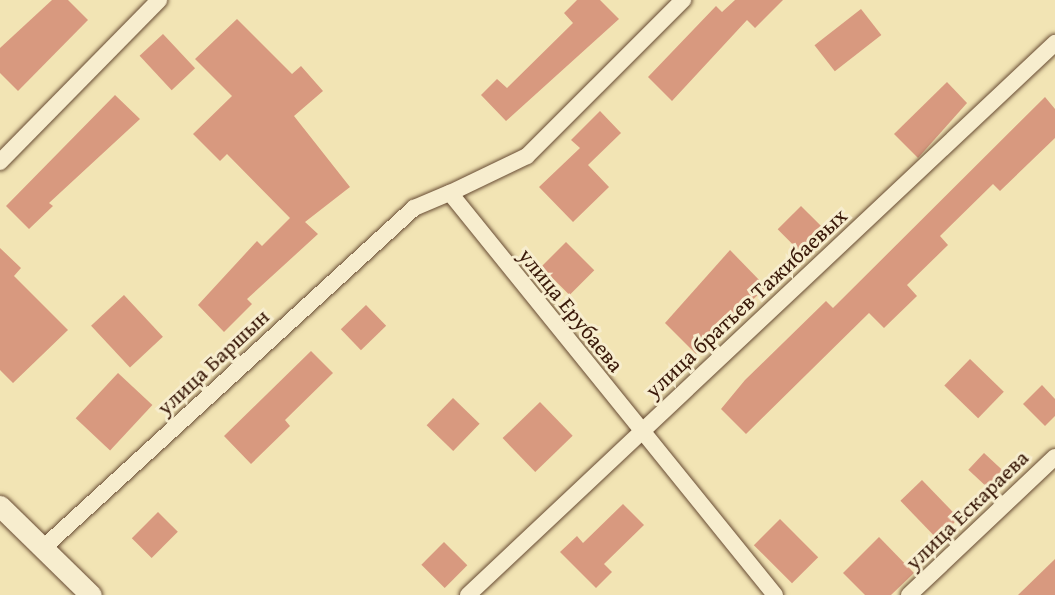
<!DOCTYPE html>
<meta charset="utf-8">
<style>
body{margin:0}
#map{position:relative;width:1055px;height:595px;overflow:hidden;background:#f2e4b4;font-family:"Gentium Book Plus",serif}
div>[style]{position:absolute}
.building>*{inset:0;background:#d8997f;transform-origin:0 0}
.roads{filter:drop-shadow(0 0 2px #674b33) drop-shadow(0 0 2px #674b33)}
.minor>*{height:16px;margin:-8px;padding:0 8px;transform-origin:8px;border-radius:8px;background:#f7edce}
.tertiary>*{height:21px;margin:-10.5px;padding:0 10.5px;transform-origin:10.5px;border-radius:10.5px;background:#f7edce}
span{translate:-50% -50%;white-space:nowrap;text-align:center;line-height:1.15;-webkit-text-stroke:6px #f7edce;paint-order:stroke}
.street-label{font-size:22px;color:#391808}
</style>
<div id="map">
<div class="building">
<div style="clip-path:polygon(52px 0,68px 0,88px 20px,18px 91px,0 73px,0 48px)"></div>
<div style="clip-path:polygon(577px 0,600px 0,619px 19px,506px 121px,481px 95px,497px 79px,507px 88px,573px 23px,564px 13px)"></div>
<div style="clip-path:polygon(735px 0,783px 0,755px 28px,747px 20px,672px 101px,648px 77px,716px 6px,722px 12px)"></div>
<div style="left:861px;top:9px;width:33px;height:59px;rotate:52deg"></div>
<div style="clip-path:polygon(237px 19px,292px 74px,301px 66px,323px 91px,294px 116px,350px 187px,305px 222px,318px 234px,247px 299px,252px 304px,224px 332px,198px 305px,257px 241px,262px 246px,290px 218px,227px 154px,220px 161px,193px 134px,232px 96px,195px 59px)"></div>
<div style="left:163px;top:34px;width:47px;height:32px;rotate:47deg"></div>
<div style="clip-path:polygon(947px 82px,967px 103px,918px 158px,894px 134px)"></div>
<div style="clip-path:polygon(115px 95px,140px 119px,49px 203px,53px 206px,29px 229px,6px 206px)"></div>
<div style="clip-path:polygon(1045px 97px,1055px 109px,1055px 138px,1000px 191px,993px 184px,940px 236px,948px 245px,907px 285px,917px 296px,884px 328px,869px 313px,746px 434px,721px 409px,745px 380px,826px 301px,833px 308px)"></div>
<div style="clip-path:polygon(600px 111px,621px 133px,588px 165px,609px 187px,573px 222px,539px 187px,580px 148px,571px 140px)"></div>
<div style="left:801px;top:206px;width:38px;height:33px;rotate:45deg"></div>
<div style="left:566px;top:242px;width:40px;height:35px;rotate:45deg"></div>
<div style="clip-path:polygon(0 248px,21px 268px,14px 276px,68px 330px,13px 383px,0 370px)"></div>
<div style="clip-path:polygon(730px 250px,766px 287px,696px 354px,665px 323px)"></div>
<div style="left:124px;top:295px;width:57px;height:45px;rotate:47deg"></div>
<div style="left:366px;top:305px;width:29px;height:35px;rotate:46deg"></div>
<div style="clip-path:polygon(311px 351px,333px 373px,285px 420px,290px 426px,251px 464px,224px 436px)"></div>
<div style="left:970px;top:359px;width:47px;height:37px;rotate:44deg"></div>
<div style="left:118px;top:373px;width:47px;height:62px;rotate:43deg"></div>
<div style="clip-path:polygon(1042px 385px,1055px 399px,1055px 416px,1045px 426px,1023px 404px)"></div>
<div style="left:453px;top:398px;width:37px;height:38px;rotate:44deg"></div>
<div style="left:540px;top:402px;width:47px;height:52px;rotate:46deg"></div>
<div style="left:984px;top:453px;width:25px;height:23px;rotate:43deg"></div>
<div style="left:922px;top:480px;width:53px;height:30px;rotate:46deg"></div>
<div style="clip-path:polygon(623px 504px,644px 525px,604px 564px,612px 572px,596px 588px,560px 552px,577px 536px,583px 543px)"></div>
<div style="left:158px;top:512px;width:28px;height:37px;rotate:45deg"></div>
<div style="left:780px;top:519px;width:54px;height:37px;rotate:45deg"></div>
<div style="clip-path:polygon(879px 537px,914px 573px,891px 595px,865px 595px,843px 573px)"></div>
<div style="left:444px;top:542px;width:33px;height:32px;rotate:45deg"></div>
<div style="clip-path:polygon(1055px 559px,1055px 595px,1018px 595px)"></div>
</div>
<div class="roads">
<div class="minor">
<div style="left:0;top:162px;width:227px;rotate:-45.5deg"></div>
<div style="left:450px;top:193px;width:85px;rotate:-25.7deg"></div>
<div style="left:527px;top:156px;width:221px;rotate:-45deg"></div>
<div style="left:42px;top:549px;width:505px;rotate:-42.51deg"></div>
<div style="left:414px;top:208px;width:39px;rotate:-23deg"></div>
<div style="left:450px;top:193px;width:517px;rotate:51.05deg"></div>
<div style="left:468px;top:595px;width:806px;rotate:-43.24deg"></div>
<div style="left:909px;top:595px;width:201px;rotate:-43.4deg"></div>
</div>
<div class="tertiary">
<div style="left:0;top:506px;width:127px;rotate:44.4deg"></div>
</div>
</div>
<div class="street-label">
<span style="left:746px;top:303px;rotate:-43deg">улица братьев Тажибаевых</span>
<span style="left:571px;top:310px;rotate:51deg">улица Ерубаева</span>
<span style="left:213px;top:362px;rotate:-43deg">улица Баршын</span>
<span style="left:967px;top:510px;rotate:-44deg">улица Ескараева</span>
</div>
</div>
